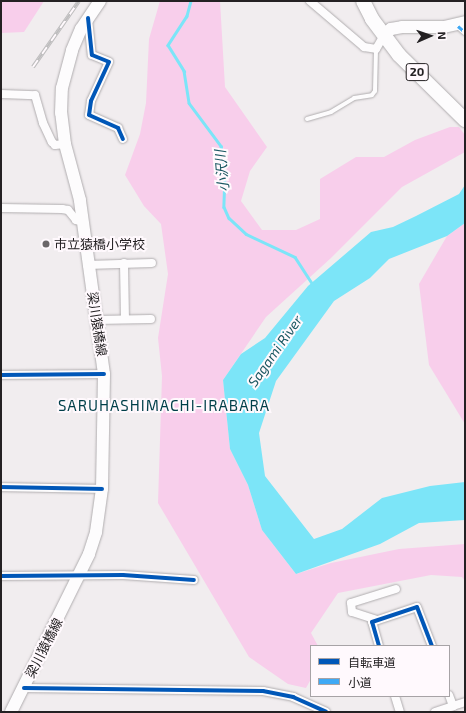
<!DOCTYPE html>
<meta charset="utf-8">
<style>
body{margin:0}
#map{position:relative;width:466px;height:713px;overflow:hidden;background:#f1edef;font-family:"Exo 2","Noto Sans JP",sans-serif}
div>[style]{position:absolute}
.green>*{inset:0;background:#f8ceeb}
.water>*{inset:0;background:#7ce5f8}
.stream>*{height:2.5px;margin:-1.25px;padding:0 1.25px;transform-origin:1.25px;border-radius:1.25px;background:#7ce5f8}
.roads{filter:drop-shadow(0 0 1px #b0adaf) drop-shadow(0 0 1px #b0adaf)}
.service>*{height:4px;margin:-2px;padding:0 2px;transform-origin:2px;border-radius:2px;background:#fdfcfd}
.pedestrian>*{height:6px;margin:-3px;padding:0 3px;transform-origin:3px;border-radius:3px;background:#fdfcfd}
.minor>*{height:8px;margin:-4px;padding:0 4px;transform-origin:4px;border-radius:4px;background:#fdfcfd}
.secondary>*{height:12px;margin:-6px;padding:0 6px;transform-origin:6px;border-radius:6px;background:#fdfcfd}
.trunk>*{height:14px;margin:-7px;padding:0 7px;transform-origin:7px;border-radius:7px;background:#fdfcfd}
.rail>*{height:4px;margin-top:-2px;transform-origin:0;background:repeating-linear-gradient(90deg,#fff9fd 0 8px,#bebdbe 0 16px);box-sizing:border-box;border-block:1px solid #bebdbe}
.quiet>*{height:3px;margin-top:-1.5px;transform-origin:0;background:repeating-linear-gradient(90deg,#3fa9f5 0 6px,transparent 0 9px)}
.cycleway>*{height:4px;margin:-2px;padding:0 2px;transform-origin:2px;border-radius:2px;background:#0057b8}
.dots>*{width:11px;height:11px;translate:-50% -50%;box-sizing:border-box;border:2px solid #fff9fd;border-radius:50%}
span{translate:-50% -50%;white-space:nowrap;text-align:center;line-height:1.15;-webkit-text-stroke:4px #fff9fd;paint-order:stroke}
.shield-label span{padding:1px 3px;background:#fff9fd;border:1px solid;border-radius:3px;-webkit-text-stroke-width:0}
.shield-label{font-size:12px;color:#242123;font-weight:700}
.poi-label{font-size:13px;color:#242123}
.left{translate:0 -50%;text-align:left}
.street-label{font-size:13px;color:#242123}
.water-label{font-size:14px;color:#1a5762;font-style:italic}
.quarter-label{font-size:15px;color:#003f49;letter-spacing:1px}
.frame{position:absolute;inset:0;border:2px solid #242123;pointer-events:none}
.legend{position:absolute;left:310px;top:645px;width:140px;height:52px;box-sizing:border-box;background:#fff9fd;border:1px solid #a7a3a6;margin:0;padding:5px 7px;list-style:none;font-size:12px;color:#242123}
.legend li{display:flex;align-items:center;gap:8px;height:20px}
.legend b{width:20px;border:1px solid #a7a3a6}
.north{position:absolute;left:410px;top:16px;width:40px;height:40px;-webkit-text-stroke:3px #fff9fd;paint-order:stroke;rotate:88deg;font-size:11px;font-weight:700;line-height:16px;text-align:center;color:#242123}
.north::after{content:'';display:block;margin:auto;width:14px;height:18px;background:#242123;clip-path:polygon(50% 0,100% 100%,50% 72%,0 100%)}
</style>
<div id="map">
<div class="green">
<div style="clip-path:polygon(1px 1px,44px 1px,24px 32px,1px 33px)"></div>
<div style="clip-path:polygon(160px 1px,220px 1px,225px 87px,267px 147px,250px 171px,241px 201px,262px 230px,296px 230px,320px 219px,320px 179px,356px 157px,384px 157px,415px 140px,450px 127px,459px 127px,465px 135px,465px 152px,402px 187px,331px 258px,266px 317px,223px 380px,230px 449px,248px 485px,262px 530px,296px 574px,331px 563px,399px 549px,465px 544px,465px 581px,462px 577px,431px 575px,338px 593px,311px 633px,318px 646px,311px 646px,311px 679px,306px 688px,288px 684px,249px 657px,158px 503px,162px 376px,158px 338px,168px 274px,161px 224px,144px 206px,125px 175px,140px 134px,146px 103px,149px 39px)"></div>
<div style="clip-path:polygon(465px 223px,465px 424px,429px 365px,419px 284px,447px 236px)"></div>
</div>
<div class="water">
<div style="clip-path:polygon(465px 185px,465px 223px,447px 236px,389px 259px,370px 278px,334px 301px,276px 381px,259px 433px,265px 476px,314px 539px,342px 529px,382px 498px,430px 486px,465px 482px,465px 520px,419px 523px,380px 544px,296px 574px,262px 530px,248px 485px,230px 449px,223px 380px,241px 354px,265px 338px,308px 286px,371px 232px,393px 227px,416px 216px,459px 194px)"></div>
</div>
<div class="stream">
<div style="left:191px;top:1px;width:16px;rotate:105deg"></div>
<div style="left:187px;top:16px;width:35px;rotate:123deg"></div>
<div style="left:168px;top:45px;width:31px;rotate:58deg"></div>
<div style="left:184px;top:71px;width:32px;rotate:81deg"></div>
<div style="left:189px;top:103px;width:54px;rotate:53.3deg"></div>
<div style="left:221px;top:146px;width:28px;rotate:82deg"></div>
<div style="left:225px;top:174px;width:33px;rotate:92deg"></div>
<div style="left:224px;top:207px;width:12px;rotate:66deg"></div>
<div style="left:229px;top:218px;width:23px;rotate:43deg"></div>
<div style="left:246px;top:234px;width:54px;rotate:25.1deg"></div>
<div style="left:295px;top:257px;width:33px;rotate:57deg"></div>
</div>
<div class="roads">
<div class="service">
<div style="left:307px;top:119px;width:25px;rotate:-16deg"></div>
<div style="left:331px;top:112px;width:27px;rotate:-31deg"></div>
<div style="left:354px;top:98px;width:18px;rotate:-9deg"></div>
<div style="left:372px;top:95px;width:5px;rotate:-53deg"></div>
<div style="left:375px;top:91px;width:42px;rotate:-88.6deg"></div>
</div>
<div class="pedestrian">
<div style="left:458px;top:26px;width:9px;rotate:41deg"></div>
</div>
<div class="minor">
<div style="left:310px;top:1px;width:71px;rotate:40.4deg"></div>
<div style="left:364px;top:47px;width:12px;rotate:9deg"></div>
<div style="left:376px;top:49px;width:16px;rotate:-60deg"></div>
<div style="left:88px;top:19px;width:36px;rotate:84deg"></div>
<div style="left:92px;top:55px;width:18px;rotate:22deg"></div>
<div style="left:109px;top:62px;width:43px;rotate:114.8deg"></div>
<div style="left:91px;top:101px;width:14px;rotate:98deg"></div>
<div style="left:89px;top:115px;width:32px;rotate:24deg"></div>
<div style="left:118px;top:128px;width:12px;rotate:66deg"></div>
<div style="left:1px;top:94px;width:34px;rotate:2deg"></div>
<div style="left:35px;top:95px;width:29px;rotate:74deg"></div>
<div style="left:43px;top:123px;width:21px;rotate:65deg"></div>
<div style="left:52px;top:142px;width:4px;rotate:45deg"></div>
<div style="left:55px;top:145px;width:10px;rotate:-6deg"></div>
<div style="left:1px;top:208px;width:61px;rotate:0.9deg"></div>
<div style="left:62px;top:209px;width:6px;rotate:9deg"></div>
<div style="left:68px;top:210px;width:13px;rotate:51deg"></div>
<div style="left:76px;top:220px;width:7px;rotate:16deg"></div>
<div style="left:124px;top:263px;width:55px;rotate:89deg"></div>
<div style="left:87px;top:265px;width:65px;rotate:-1.8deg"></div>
<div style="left:96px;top:320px;width:55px;rotate:-1deg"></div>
<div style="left:1px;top:375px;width:103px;rotate:-0.6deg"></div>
<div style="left:1px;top:487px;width:101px;rotate:1.1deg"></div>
<div style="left:1px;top:576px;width:122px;rotate:-0.5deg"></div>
<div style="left:123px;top:575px;width:71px;rotate:4deg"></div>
<div style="left:377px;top:620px;width:26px;rotate:-162deg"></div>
<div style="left:352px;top:612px;width:9px;rotate:-96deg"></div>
<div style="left:351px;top:603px;width:47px;rotate:-17.3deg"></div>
<div style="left:379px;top:646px;width:25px;rotate:-106deg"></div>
<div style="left:372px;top:622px;width:47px;rotate:-18.4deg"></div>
<div style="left:417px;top:607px;width:42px;rotate:69deg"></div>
<div style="left:24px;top:688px;width:239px;rotate:0.7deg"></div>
<div style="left:263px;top:691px;width:31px;rotate:11deg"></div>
<div style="left:293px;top:697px;width:36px;rotate:24deg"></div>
<div style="left:449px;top:695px;width:12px;rotate:70deg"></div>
<div style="left:453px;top:706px;width:13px;rotate:-18deg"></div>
<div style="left:395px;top:696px;width:17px;rotate:73deg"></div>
<div style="left:435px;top:712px;width:19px;rotate:-18deg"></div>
</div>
<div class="secondary">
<div style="left:384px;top:35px;width:9px;rotate:-41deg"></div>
<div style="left:391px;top:29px;width:11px;rotate:-10deg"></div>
<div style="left:402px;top:27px;width:42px"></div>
<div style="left:444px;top:27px;width:22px;rotate:-13deg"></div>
<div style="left:11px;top:712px;width:176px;rotate:-63.7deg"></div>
<div style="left:89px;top:554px;width:23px;rotate:-72deg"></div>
<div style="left:96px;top:532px;width:43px;rotate:-82.1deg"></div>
<div style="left:102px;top:489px;width:115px;rotate:-89deg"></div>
<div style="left:104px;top:374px;width:176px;rotate:-97.9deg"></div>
<div style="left:80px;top:200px;width:58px;rotate:-105deg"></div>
<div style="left:65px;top:144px;width:31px;rotate:-97deg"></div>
<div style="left:61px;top:113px;width:25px;rotate:-88deg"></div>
<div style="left:62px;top:88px;width:39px;rotate:-75deg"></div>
<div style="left:72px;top:50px;width:23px;rotate:-67deg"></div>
<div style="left:81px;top:29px;width:34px;rotate:-56deg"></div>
</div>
<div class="trunk">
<div style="left:363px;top:1px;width:20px;rotate:63deg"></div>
<div style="left:372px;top:19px;width:45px;rotate:53.1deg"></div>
<div style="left:399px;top:55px;width:93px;rotate:44.6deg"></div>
</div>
</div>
<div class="rail">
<div style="left:33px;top:67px;width:80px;rotate:-55.1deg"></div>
</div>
<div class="quiet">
<div style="left:458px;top:26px;width:9px;rotate:41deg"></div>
</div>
<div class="cycleway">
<div style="left:88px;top:18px;width:37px;rotate:84deg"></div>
<div style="left:92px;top:55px;width:18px;rotate:22deg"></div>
<div style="left:109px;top:62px;width:43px;rotate:114.8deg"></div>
<div style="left:91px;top:101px;width:14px;rotate:98deg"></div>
<div style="left:89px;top:115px;width:32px;rotate:24deg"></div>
<div style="left:118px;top:128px;width:12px;rotate:66deg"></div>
<div style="left:1px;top:375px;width:103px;rotate:-0.6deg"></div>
<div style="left:1px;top:487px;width:101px;rotate:1.1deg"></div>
<div style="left:1px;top:576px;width:122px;rotate:-0.5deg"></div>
<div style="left:123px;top:575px;width:71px;rotate:4deg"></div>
<div style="left:379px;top:646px;width:25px;rotate:-106deg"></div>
<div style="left:372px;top:622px;width:47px;rotate:-18.4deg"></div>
<div style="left:417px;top:607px;width:42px;rotate:69deg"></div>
<div style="left:24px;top:688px;width:239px;rotate:0.7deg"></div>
<div style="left:263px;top:691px;width:31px;rotate:11deg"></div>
<div style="left:293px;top:697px;width:36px;rotate:24deg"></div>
</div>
<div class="dots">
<div style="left:46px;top:244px;background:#6c686a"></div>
</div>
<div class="shield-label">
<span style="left:417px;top:72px">20</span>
</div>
<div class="poi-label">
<span class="left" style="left:54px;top:244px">市立猿橋小学校</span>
</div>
<div class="street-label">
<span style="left:97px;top:324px;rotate:81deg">梁川猿橋線</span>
<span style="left:44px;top:648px;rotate:-63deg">梁川猿橋線</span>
</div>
<div class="water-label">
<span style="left:222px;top:171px;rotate:-95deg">小沢川</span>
<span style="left:275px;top:351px;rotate:-55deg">Sagami River</span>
</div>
<div class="quarter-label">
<span style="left:164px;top:406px">SARUHASHIMACHI-IRABARA</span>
</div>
<div class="frame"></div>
<ul class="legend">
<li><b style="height:5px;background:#0057b8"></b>自転車道</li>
<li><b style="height:5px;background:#3fa9f5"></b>小道</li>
</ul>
<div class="north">N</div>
</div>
